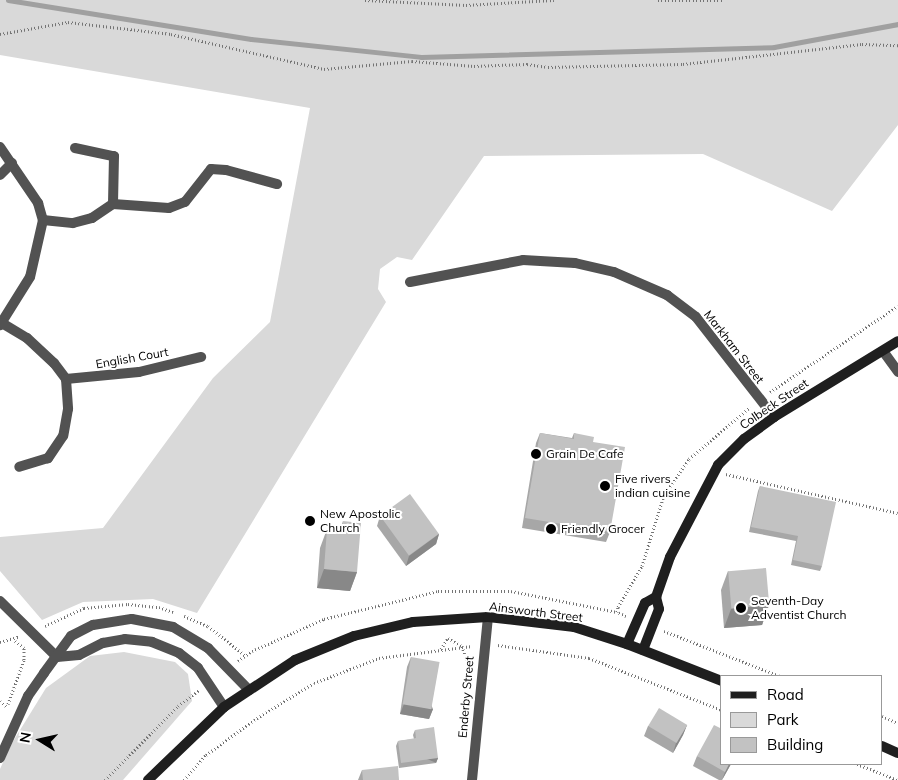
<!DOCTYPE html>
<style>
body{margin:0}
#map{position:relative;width:898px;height:780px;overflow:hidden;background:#fff;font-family:Mulish,sans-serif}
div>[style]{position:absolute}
.green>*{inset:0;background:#d9d9d9}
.stream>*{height:5px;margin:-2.5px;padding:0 2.5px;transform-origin:2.5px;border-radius:2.5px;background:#a0a0a0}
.path>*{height:3px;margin-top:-1.5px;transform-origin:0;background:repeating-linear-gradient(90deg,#747474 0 1px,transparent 0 3.5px)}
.street>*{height:10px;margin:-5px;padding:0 5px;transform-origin:5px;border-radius:5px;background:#525252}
.secondary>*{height:10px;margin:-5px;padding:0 5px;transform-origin:5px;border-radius:5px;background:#1f1f1f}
.wall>*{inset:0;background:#a7a7a7}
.shaded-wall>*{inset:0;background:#888;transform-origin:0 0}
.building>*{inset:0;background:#c2c2c2;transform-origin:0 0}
.dots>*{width:14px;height:14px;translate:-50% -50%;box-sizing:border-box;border:2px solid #fff;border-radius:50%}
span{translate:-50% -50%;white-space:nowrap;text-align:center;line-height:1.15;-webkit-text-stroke:4px #fff;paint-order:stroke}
.street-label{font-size:12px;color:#000}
.poi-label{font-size:12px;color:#000}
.left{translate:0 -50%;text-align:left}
.legend{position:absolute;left:720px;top:675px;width:162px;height:90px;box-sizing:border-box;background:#fff;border:1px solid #999;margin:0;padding:6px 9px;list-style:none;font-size:15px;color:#000}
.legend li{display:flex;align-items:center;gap:10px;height:25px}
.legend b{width:25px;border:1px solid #999}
.north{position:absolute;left:15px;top:715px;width:50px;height:50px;-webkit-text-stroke:4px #fff;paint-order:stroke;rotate:280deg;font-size:14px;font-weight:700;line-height:20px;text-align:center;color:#000}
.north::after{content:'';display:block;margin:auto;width:18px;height:22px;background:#000;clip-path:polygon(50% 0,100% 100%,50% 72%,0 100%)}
</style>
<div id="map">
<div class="green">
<div style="clip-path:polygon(0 0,898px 0,898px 125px,832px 211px,703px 154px,484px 156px,412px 260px,397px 257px,380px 269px,378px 289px,386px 302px,197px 613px,153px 599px,83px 602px,42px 620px,0 571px,0 537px,103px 528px,213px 378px,270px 322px,310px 108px,0 55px)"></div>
<div style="clip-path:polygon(124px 652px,175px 662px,188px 674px,192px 701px,123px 780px,0 780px,0 769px,12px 743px,46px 688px,90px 656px)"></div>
</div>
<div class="stream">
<div style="left:8px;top:0;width:246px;rotate:9.1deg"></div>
<div style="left:251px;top:39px;width:171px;rotate:6deg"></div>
<div style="left:421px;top:57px;width:353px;rotate:-1.6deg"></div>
<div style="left:774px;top:47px;width:126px;rotate:-10.5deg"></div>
</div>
<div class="path">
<div style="left:365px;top:0;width:101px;rotate:2.8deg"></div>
<div style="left:466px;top:5px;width:88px;rotate:-3.3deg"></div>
<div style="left:658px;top:0;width:64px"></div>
<div style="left:0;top:34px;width:69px;rotate:-10deg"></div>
<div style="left:68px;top:22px;width:104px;rotate:6.6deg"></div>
<div style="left:171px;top:34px;width:157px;rotate:12.9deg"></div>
<div style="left:324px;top:69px;width:88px;rotate:-5.2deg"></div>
<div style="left:412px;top:61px;width:62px;rotate:4.6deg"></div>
<div style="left:474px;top:66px;width:53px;rotate:-2.2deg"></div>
<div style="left:527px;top:64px;width:21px;rotate:8deg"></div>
<div style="left:548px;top:67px;width:135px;rotate:-1.3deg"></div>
<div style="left:683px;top:64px;width:180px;rotate:-6.4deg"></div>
<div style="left:862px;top:44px;width:36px;rotate:2deg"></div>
<div style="left:770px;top:392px;width:154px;rotate:-33.9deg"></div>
<div style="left:726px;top:474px;width:176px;rotate:12.8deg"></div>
<div style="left:184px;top:616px;width:26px;rotate:23deg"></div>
<div style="left:208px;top:626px;width:48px;rotate:38.3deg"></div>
<div style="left:626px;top:616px;width:10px;rotate:-156deg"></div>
<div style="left:617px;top:612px;width:5px;rotate:-79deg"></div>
<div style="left:618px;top:607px;width:48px;rotate:-59.7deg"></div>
<div style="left:642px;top:566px;width:74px;rotate:-72.8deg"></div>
<div style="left:664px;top:495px;width:44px;rotate:-55.2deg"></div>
<div style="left:689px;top:459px;width:80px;rotate:-40.4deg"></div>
<div style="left:45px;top:626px;width:43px;rotate:-24.8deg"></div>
<div style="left:84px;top:608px;width:44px;rotate:-5.2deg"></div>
<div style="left:128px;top:604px;width:31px;rotate:6deg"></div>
<div style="left:159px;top:607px;width:15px;rotate:20deg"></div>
<div style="left:664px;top:631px;width:124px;rotate:21.2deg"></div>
<div style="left:0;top:642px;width:19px;rotate:-16deg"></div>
<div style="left:498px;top:645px;width:92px;rotate:8.1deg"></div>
<div style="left:589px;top:658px;width:143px;rotate:21.4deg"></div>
<div style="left:441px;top:649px;width:13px;rotate:-58deg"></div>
<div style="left:448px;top:638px;width:16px;rotate:30deg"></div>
<div style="left:462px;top:646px;width:23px;rotate:72deg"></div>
<div style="left:238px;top:661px;width:17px;rotate:-36deg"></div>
<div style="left:252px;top:651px;width:79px;rotate:-24deg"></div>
<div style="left:324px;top:619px;width:117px;rotate:-13.8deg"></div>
<div style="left:438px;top:591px;width:73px"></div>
<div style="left:511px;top:591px;width:108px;rotate:11.2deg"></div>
<div style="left:0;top:701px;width:9px;rotate:41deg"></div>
<div style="left:8px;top:704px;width:47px;rotate:-70deg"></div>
<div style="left:24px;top:660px;width:12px;rotate:-90deg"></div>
<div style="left:24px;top:648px;width:13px;rotate:-141deg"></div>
<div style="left:882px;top:716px;width:17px;rotate:24deg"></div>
<div style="left:857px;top:764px;width:44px;rotate:21.3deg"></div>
<div style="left:105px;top:780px;width:104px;rotate:-45.4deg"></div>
<div style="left:178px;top:706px;width:26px;rotate:-37deg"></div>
<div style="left:184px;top:780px;width:33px;rotate:-49deg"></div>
<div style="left:206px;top:755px;width:59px;rotate:-36.1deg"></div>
<div style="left:254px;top:720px;width:70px;rotate:-31.7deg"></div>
<div style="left:314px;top:683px;width:70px;rotate:-21deg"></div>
<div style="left:379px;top:658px;width:94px;rotate:-7.4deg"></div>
</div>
<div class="street">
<div style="left:0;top:147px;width:68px;rotate:55.8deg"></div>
<div style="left:38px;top:203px;width:18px;rotate:74deg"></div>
<div style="left:43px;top:220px;width:58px;rotate:102.8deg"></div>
<div style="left:30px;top:277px;width:57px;rotate:122deg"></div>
<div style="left:75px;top:148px;width:40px;rotate:12deg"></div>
<div style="left:114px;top:156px;width:48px;rotate:91.2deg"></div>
<div style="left:0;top:175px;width:17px;rotate:-45deg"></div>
<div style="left:43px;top:220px;width:30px;rotate:6deg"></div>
<div style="left:73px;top:223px;width:20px;rotate:-15deg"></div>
<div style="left:92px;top:218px;width:25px;rotate:-34deg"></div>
<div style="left:113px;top:204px;width:56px;rotate:4.1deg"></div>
<div style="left:169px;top:208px;width:17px;rotate:-21deg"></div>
<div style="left:185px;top:202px;width:42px;rotate:-51.8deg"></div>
<div style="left:211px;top:169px;width:15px;rotate:4deg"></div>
<div style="left:226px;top:170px;width:53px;rotate:15.4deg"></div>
<div style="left:410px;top:282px;width:115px;rotate:-11deg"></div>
<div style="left:523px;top:260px;width:52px;rotate:3.3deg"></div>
<div style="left:575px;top:263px;width:40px;rotate:13deg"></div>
<div style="left:614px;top:272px;width:58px;rotate:23.5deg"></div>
<div style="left:667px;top:295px;width:36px;rotate:37deg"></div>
<div style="left:696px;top:317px;width:127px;rotate:52deg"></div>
<div style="left:2px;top:323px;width:29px;rotate:31deg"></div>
<div style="left:27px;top:338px;width:37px;rotate:43deg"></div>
<div style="left:54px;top:363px;width:20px;rotate:53deg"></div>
<div style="left:66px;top:379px;width:30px;rotate:86deg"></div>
<div style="left:68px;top:409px;width:27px;rotate:100deg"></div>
<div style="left:63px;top:436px;width:27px;rotate:124deg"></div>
<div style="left:48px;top:458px;width:30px;rotate:163deg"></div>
<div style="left:883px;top:351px;width:26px;rotate:54deg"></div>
<div style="left:66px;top:379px;width:73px;rotate:-5.5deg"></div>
<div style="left:139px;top:372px;width:64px;rotate:-13.6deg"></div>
<div style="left:0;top:601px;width:80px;rotate:44.5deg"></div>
<div style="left:57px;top:657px;width:22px;rotate:-5deg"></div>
<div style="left:79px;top:655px;width:27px;rotate:-27deg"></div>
<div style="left:103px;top:643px;width:22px;rotate:-10deg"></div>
<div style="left:125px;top:639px;width:27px;rotate:6deg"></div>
<div style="left:152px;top:642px;width:29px;rotate:22deg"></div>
<div style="left:179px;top:653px;width:24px;rotate:38deg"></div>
<div style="left:198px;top:668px;width:47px;rotate:56.3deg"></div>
<div style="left:0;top:758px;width:68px;rotate:-65.7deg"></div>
<div style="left:28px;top:696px;width:28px;rotate:-55deg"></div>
<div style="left:44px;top:673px;width:46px;rotate:-53.9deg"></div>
<div style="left:71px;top:636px;width:25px;rotate:-27deg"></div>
<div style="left:93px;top:625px;width:39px;rotate:-9deg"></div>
<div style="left:132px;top:619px;width:42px;rotate:11deg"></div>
<div style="left:173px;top:627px;width:41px;rotate:31deg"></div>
<div style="left:208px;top:648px;width:59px;rotate:45.7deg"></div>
<div style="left:472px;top:780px;width:164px;rotate:-84.4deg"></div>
</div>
<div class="secondary">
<div style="left:627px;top:644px;width:45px;rotate:-66.3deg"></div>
<div style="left:645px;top:603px;width:13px;rotate:-29deg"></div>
<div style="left:643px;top:650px;width:44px;rotate:-68.7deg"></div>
<div style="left:659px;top:609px;width:12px;rotate:-104deg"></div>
<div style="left:656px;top:597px;width:42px;rotate:-70.7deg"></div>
<div style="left:670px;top:557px;width:104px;rotate:-62.4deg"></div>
<div style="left:718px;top:465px;width:37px;rotate:-45deg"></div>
<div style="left:744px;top:439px;width:37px;rotate:-36deg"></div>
<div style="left:774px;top:417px;width:145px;rotate:-31.5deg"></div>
<div style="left:882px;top:746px;width:17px;rotate:24deg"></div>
<div style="left:148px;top:780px;width:105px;rotate:-43.8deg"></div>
<div style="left:224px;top:707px;width:85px;rotate:-33.5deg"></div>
<div style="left:295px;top:660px;width:64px;rotate:-22.1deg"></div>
<div style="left:354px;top:636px;width:61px;rotate:-13.3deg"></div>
<div style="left:413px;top:622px;width:75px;rotate:-3.8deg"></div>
<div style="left:488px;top:617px;width:87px;rotate:6.6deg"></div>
<div style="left:574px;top:627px;width:56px;rotate:17.8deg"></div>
<div style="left:627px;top:644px;width:102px;rotate:21.3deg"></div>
</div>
<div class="wall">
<div style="clip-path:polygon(540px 433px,572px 438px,574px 433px,593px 442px,610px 532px,606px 542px,522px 528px,536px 443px)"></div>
<div style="clip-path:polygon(760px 486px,822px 566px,820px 571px,791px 565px,796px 541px,749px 532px,758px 491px)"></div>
<div style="clip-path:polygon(380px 516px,439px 534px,436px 544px,406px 566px,377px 526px)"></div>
<div style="clip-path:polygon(343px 521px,357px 572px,350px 591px,317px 588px,320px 548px,327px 529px,340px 530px)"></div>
<div style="clip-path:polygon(728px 571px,769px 605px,762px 625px,724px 628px,721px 590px)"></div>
<div style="clip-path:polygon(411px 657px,433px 709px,429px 719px,400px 714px,407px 667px)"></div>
<div style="clip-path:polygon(687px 725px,683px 735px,673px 753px,644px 736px,648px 726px)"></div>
<div style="clip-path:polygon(415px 730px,438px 758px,436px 763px,399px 768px,396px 746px,398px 741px,414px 739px,413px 735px)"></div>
<div style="clip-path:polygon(697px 756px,731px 764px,722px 780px,719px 780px,693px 766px)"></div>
<div style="clip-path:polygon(362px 770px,399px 780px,358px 780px)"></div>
</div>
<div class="shaded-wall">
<div style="clip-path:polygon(439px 534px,436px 544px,406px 566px,409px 556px)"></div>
<div style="clip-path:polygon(324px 569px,357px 572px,350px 591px,317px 588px)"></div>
<div style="clip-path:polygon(769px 605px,762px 625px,724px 628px,731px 609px)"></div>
<div style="clip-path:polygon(404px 704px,433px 709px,429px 719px,400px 714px)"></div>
<div style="clip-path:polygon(687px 725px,683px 735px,673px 753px,676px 743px)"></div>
<div style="left:438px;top:758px;width:5px;height:37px;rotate:112deg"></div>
<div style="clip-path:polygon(729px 764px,731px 764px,722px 780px,725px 772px)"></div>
</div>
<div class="building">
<div style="clip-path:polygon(540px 433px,574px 439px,574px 433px,594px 437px,593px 442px,625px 447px,610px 532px,525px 518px)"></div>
<div style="clip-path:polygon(760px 486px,836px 502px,822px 566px,793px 560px,798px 536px,751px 527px)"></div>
<div style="left:410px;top:494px;width:49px;height:37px;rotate:54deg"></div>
<div style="clip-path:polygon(343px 521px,361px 523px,357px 572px,324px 569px,327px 529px,342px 530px)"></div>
<div style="left:766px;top:568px;width:37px;height:38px;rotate:85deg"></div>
<div style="left:411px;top:657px;width:29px;height:48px;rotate:10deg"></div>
<div style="left:659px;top:708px;width:33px;height:21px;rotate:31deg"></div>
<div style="clip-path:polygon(714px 725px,722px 729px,722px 764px,729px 764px,725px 772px,697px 756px)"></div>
<div style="clip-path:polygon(434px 727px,438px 758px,401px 763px,398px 741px,416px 738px,415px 730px)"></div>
<div style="clip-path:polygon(398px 766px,399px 780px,363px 780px,362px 770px)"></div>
</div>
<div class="dots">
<div style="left:536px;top:454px;background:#000"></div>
<div style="left:605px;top:486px;background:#000"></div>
<div style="left:310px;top:521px;background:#000"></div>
<div style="left:551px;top:529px;background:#000"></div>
<div style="left:741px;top:608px;background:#000"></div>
</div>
<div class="street-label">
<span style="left:734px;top:347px;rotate:52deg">Markham Street</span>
<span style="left:132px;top:358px;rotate:-10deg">English Court</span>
<span style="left:774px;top:404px;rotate:-34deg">Colbeck Street</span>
<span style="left:536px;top:612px;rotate:7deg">Ainsworth Street</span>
<span style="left:466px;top:697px;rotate:-85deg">Enderby Street</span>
</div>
<div class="poi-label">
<span class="left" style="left:546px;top:454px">Grain De Cafe</span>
<span class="left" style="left:615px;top:486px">Five rivers<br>indian cuisine</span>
<span class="left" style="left:320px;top:521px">New Apostolic<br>Church</span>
<span class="left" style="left:561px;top:529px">Friendly Grocer</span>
<span class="left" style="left:751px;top:608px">Seventh-Day<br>Adventist Church</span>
</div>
<ul class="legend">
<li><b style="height:6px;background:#1f1f1f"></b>Road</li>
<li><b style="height:14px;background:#d9d9d9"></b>Park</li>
<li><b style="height:14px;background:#c2c2c2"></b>Building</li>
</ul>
<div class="north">N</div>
</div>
